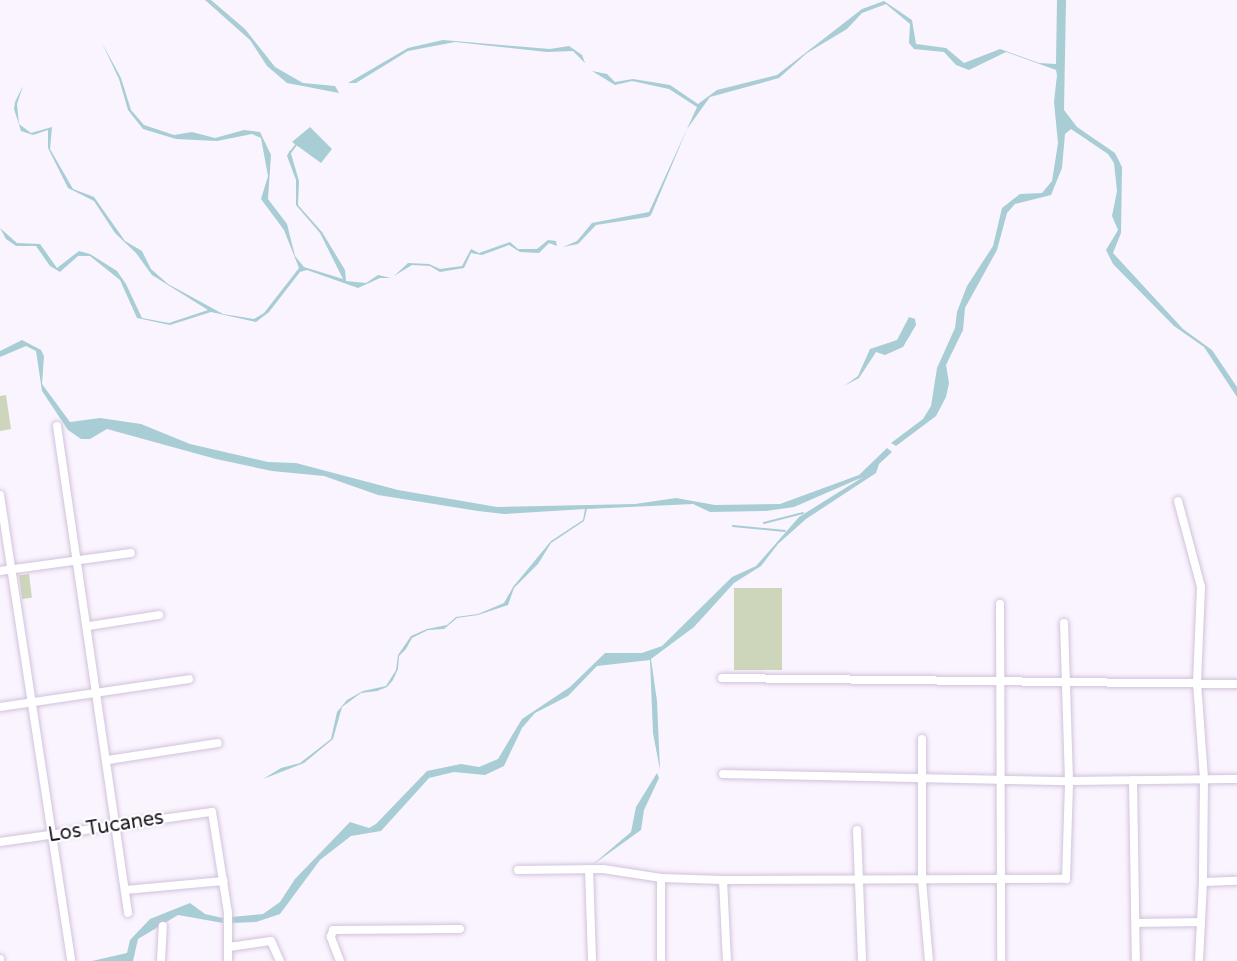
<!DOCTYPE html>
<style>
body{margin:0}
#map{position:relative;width:1237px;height:961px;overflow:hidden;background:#faf4fe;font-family:"Varela Round",sans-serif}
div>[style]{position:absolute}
.green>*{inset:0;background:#cdd6ba;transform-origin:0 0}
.water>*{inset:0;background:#a8cdd4}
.stream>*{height:1.5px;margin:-0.75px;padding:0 0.75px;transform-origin:0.75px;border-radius:0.75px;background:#a8cdd4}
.roads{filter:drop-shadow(0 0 2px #d1c2db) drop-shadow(0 0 2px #d1c2db)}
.minor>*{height:8px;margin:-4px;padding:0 4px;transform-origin:4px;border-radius:4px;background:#fff}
span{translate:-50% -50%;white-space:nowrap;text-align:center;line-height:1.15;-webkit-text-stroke:4.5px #fff;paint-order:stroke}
.street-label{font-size:20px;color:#1b151e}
</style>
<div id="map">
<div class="green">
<div style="clip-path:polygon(6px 395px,11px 429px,0 431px,0 396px)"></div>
<div style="left:29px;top:574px;width:24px;height:10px;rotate:83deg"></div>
<div style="left:734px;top:588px;width:48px;height:82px"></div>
</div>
<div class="water">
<div style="clip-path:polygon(205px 0,211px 0,245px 29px,275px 67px,303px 83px,335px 86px,339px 93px,287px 83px,267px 66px,250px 40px)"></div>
<div style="clip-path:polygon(1057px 0,1066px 0,1064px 110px,1077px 127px,1115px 153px,1122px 167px,1121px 233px,1113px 253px,1183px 329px,1212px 350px,1237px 387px,1237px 397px,1204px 347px,1174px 326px,1113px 264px,1106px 250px,1118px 230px,1112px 216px,1117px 191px,1114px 163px,1108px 154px,1071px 129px,1065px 134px,1062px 168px,1051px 195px,1015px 204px,1007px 213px,997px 250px,965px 308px,963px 330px,946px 365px,949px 383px,946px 397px,936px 416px,896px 446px,891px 443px,923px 419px,931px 406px,937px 368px,955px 328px,957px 312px,967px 286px,993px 246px,1002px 208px,1020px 194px,1042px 193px,1052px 181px,1058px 143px,1054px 102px,1057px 75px,1056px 70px,1006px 52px,969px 70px,956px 65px,944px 52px,914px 49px,909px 43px,910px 24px,886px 4px,862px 13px,847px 29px,807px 53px,779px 78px,710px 97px,687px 129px,651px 215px,648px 217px,596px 225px,578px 244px,563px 247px,577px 241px,592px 223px,649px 212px,697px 107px,669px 89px,632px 81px,615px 85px,592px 71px,607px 74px,615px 82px,633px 79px,670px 85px,698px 104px,717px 90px,777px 75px,862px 9px,884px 1px,912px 20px,916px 44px,946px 48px,964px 63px,1000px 49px,1039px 63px,1056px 64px)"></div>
<div style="clip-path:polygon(443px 40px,550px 49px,569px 46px,582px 55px,585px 63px,573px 51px,547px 52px,455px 42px,408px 51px,356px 83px,348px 83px,408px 48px)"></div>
<div style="clip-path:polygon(102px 43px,121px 78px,131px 110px,144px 125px,174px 135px,192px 132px,215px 138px,244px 130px,260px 132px,271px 155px,268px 199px,287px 224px,295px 256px,304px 267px,343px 279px,320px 233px,296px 205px,296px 180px,287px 156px,290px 150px,299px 181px,298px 205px,322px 232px,345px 270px,346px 281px,366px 283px,378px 275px,391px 278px,380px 278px,358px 288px,307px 270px,300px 272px,269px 312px,256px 322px,211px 312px,170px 325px,137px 318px,120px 280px,90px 256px,78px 256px,60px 272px,50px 266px,36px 246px,16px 246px,6px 239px,0 228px,17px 243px,40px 244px,57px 268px,79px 251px,90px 254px,117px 271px,126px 284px,142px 318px,169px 323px,208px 310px,152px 275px,136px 253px,115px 233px,94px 201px,68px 188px,48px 148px,48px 130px,33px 135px,21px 131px,14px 109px,15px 102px,23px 86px,17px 104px,19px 124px,31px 133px,52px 127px,50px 149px,73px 189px,94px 197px,125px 241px,142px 251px,151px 269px,168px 284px,223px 314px,254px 319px,264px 313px,299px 268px,284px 230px,261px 199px,268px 176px,261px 138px,252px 134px,217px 141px,176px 139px,143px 129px,128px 110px,119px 79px)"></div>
<div style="clip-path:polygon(310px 127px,332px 149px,321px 163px,292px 142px)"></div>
<div style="clip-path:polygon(548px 240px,556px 241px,557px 246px,549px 243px,539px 253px,520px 252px,509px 245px,482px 255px,471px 253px,464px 268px,440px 272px,430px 266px,412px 265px,394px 276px,408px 263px,429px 264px,440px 269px,462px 266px,471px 249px,479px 253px,510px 242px,518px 249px,537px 249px)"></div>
<div style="clip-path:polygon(909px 317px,915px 319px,916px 325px,903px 347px,885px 355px,876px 352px,859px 378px,844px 386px,858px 376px,870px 349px,897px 340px)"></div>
<div style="clip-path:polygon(22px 340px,41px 350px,44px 356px,42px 384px,70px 422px,100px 418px,141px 424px,190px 444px,268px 462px,296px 463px,398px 490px,497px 507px,635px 504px,676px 498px,715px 505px,780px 504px,859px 475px,887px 448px,892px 452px,879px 464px,876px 473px,806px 519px,778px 544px,761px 566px,734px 583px,694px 627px,651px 659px,657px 701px,660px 770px,653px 733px,650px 660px,597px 666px,568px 696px,535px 713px,522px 728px,504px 766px,485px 775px,454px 772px,429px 778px,381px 831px,351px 836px,320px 860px,280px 914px,256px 922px,231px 923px,231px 917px,263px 914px,280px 902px,295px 879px,350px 822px,369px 828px,376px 824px,427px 771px,461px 764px,479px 767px,498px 759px,522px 719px,570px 687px,605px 653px,642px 653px,662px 646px,732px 577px,756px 566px,799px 517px,863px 477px,794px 507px,766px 511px,710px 512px,693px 504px,587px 509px,584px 521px,551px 543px,538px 564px,514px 588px,508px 605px,478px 615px,457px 618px,444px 629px,428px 630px,412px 638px,406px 649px,399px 656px,398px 669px,393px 680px,387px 687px,377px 691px,361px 693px,342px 707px,333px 739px,304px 763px,263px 779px,281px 768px,300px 763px,331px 739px,337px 712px,347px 700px,363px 691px,386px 686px,396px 670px,398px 655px,411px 636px,427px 629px,447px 625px,456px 617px,478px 614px,504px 603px,513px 587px,551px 541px,583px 520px,585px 509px,504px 514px,478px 511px,378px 495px,324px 476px,272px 471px,216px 459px,107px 429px,90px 439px,81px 439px,68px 430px,42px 391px,36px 351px,26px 346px,0 357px,0 351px)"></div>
<div style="clip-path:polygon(657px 773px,659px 778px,644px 810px,641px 830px,591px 866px,631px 832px,636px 807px)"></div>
<div style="clip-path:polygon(190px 903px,205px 914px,223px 918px,223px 923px,178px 915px,138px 939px,133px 961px,92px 961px,127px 953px,130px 940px,150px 919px)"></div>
</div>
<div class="stream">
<div style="left:290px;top:153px;width:10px;rotate:-53deg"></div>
<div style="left:764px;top:523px;width:40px;rotate:-14.4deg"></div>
<div style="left:733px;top:526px;width:52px;rotate:5.5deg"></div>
</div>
<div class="roads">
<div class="minor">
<div style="left:57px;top:426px;width:492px;rotate:81.7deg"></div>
<div style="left:0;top:495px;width:471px;rotate:81.3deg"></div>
<div style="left:1178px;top:501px;width:89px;rotate:75deg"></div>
<div style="left:1201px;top:587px;width:96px;rotate:92.4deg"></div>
<div style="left:1197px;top:683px;width:96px;rotate:85.8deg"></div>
<div style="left:1204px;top:779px;width:103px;rotate:90.6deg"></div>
<div style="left:1203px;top:882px;width:79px;rotate:92.9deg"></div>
<div style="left:0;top:571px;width:132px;rotate:-7.8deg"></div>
<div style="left:1000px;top:604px;width:357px;rotate:89.8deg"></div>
<div style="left:89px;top:626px;width:71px;rotate:-8.9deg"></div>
<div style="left:722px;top:678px;width:515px;rotate:0.67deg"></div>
<div style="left:0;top:707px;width:191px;rotate:-8.4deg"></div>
<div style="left:922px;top:739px;width:141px;rotate:90deg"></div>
<div style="left:922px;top:880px;width:81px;rotate:85.1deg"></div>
<div style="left:108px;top:760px;width:111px;rotate:-8.8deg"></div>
<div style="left:723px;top:774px;width:346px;rotate:1.2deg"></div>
<div style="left:1069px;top:781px;width:168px;rotate:-0.7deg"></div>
<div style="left:1133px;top:780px;width:181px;rotate:89.1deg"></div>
<div style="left:857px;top:830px;width:131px;rotate:87.8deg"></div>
<div style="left:0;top:842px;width:214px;rotate:-8.1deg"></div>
<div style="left:212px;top:812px;width:102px;rotate:81deg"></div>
<div style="left:228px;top:913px;width:48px;rotate:90deg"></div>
<div style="left:589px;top:869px;width:92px;rotate:88.1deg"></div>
<div style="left:518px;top:870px;width:85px;rotate:-0.7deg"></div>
<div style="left:603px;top:869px;width:59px;rotate:8.8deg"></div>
<div style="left:661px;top:878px;width:62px;rotate:1.8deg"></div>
<div style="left:723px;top:880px;width:343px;rotate:-0.2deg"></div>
<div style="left:1066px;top:879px;width:98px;rotate:-88.2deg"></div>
<div style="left:1069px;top:781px;width:158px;rotate:-91.8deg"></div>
<div style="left:723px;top:880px;width:81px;rotate:87.2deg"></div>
<div style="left:1203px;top:882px;width:34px;rotate:-2deg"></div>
<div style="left:125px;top:890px;width:99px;rotate:-5.2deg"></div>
<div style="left:1137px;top:923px;width:63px;rotate:-0.9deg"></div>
<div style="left:229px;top:947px;width:42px;rotate:-8.1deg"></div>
<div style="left:271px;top:941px;width:22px;rotate:66deg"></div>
<div style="left:0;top:959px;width:2px;rotate:90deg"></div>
<div style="left:161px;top:961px;width:35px;rotate:-87deg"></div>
<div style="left:340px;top:961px;width:26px;rotate:-111deg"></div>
<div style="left:331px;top:937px;width:7px;rotate:-74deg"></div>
<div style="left:333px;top:930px;width:127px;rotate:-0.5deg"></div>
<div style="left:661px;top:961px;width:83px;rotate:-90deg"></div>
</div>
</div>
<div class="street-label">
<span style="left:106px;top:827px;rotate:-9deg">Los Tucanes</span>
</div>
</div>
